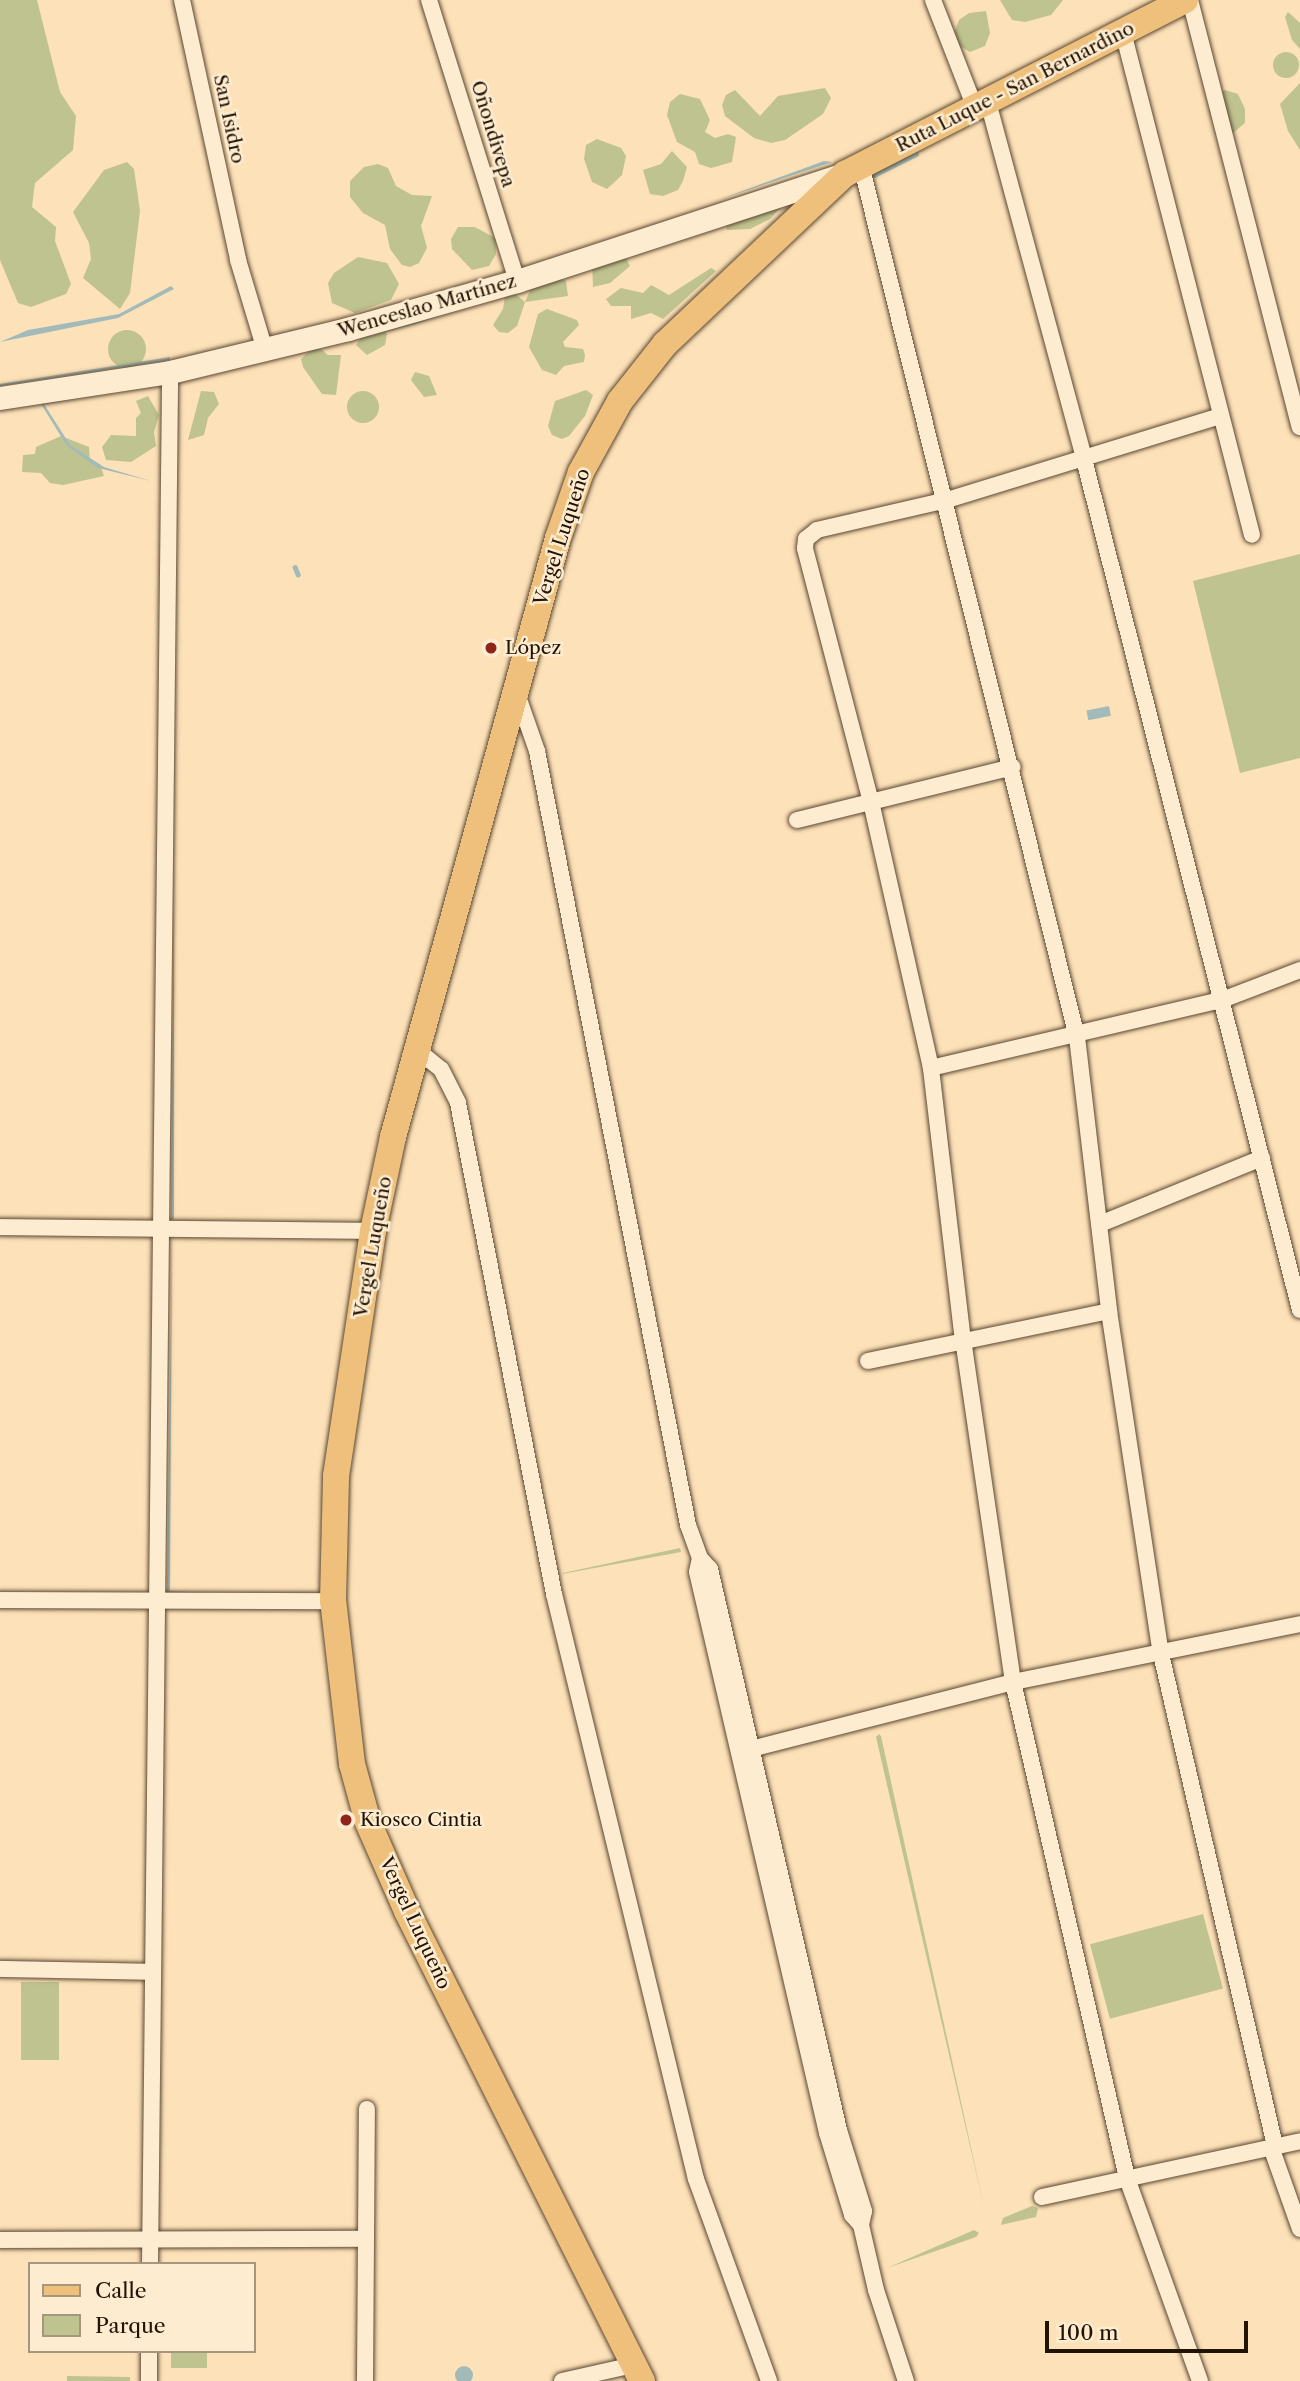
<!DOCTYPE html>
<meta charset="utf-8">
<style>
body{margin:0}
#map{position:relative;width:1300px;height:2381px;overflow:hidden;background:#fde1b8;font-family:"Libre Caslon Text",serif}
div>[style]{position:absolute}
.green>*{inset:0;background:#bfc38f;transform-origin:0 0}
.round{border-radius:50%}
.water>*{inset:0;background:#a2bbb8;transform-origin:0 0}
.stream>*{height:4.5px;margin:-2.25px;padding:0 2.25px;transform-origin:2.25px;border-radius:2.25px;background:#a2bbb8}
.roads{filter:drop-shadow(0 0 2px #594732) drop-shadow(0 0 2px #594732)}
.minor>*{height:16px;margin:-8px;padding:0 8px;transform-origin:8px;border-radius:8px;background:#feecd1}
.secondary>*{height:23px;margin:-11.5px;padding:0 11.5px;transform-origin:11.5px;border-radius:11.5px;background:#feecd1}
.primary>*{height:26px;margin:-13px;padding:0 13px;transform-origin:13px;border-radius:13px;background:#eec07c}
.dots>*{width:19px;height:19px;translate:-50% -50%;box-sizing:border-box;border:4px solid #feecd1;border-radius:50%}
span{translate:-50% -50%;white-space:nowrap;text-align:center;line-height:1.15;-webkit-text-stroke:5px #feecd1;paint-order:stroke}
.street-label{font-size:19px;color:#221405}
.poi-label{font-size:19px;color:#221405}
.left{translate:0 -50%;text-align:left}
.legend{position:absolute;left:28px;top:2262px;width:228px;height:91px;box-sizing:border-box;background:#feecd1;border:2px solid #a6967f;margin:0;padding:9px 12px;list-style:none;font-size:21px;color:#221405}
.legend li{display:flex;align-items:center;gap:14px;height:35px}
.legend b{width:35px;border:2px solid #a6967f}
.scale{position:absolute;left:1045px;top:2321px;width:203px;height:32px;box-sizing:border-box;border:4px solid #221405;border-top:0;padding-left:9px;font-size:21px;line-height:24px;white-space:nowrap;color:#221405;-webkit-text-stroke:5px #feecd1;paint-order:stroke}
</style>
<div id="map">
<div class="green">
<div style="clip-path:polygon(0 0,37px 0,60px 92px,76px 116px,73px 150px,35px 183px,32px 207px,56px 227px,55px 241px,71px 284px,66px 294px,31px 307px,18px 303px,0 260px)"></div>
<div style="clip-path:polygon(1000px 0,1063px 0,1051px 15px,1025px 22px,1012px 20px)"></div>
<div style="clip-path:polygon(986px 11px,990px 33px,985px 46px,970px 52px,958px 45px,954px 33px,959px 20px,969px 13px)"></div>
<div style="clip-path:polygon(1288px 12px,1300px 23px,1300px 49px,1292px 40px,1285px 17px)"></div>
<div class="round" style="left:1273px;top:52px;width:26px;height:26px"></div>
<div style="clip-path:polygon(1300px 83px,1300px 150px,1288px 131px,1280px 104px)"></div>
<div style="clip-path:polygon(825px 88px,831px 98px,823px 114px,785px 140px,771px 143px,754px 138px,725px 116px,722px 105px,726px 95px,735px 90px,760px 116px,778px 96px)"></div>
<div style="clip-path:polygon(1225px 90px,1238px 94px,1245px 109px,1245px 123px,1227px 138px,1209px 111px,1215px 96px)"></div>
<div style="clip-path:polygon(680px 94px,700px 99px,710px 120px,705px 132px,715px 138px,728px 134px,736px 137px,732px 162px,711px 168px,699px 164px,695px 152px,677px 142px,667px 115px,670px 102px)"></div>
<div style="clip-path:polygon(597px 139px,621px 148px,626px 156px,622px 175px,607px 189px,592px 182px,584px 159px,586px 145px)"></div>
<div style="clip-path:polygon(672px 151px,687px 167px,683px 181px,678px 190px,663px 196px,650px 194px,643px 170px,661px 164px)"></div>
<div style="clip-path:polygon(127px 162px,134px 169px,140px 211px,130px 293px,120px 309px,83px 278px,91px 259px,89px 243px,73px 212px,104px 170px)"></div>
<div style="clip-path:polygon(378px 164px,388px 168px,396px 186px,412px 195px,432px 196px,421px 226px,427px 248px,419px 263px,410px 267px,402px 265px,390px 249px,385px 225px,363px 213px,350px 197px,350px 181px,364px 167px)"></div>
<div style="clip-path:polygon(782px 206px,770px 219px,750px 229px,727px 230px,726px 224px)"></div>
<div style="clip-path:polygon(458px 227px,475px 227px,495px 238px,496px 254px,489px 266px,472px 270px,452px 249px,451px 239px)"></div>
<div style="clip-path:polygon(625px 256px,630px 266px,610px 283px,593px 287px,592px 264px)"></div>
<div style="clip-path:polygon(358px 257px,387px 263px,399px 284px,391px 300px,355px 313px,332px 303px,328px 283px,334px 273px)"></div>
<div style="clip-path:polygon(711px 268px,716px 271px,663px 319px,651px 313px,631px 319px,631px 306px,611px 306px,606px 299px,621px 288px,643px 293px,651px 285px,669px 295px)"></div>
<div style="clip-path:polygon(556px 277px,566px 281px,568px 296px,525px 302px,517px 326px,508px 333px,499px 332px,493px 325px,503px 309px,505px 296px,513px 292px,525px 302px,533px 284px)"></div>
<div style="clip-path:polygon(547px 309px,577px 320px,579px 325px,563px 342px,565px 347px,583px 349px,585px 355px,584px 362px,564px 366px,556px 375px,542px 370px,529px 347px,538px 314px)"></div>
<div style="clip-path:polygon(381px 327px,387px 334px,385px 345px,367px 355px,356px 345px,367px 328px)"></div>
<div class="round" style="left:108px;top:330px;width:38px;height:38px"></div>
<div style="clip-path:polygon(321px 349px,328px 355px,341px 355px,336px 395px,322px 394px,303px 367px,301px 359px,310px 350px)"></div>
<div style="clip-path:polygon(415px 372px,429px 376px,437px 395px,424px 397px,411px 380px)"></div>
<div style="clip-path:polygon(586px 390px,593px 395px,585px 416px,569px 436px,562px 439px,552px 435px,548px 426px,555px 401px)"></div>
<div class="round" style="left:347px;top:391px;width:32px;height:32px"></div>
<div style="clip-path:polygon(201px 391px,214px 392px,219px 404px,208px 418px,204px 435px,188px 440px)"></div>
<div style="clip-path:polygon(148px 396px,159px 415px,154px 432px,156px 446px,131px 462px,106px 460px,102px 447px,111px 435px,136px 436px,136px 418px,141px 413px,136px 401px)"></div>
<div style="clip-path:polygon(61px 436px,89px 447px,90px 462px,100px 465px,104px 476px,63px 485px,50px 483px,41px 473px,22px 472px,23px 455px,35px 454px,36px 447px)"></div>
<div style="clip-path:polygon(1300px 554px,1300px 758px,1240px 773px,1193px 581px)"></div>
<div style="clip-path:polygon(680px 1548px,681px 1552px,562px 1574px,563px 1573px)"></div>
<div style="clip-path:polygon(879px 1734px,881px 1736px,984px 2207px,876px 1737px)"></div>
<div style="left:1203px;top:1914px;width:77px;height:117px;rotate:75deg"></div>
<div style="left:21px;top:1982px;width:38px;height:78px"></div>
<div style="clip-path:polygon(1032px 2206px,1038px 2208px,1036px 2217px,1001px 2225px,1003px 2218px)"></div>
<div style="clip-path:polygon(974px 2230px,979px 2233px,976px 2237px,887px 2268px)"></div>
<div style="left:171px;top:2351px;width:36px;height:17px"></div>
<div style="clip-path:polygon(67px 2376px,130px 2377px,130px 2381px,67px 2381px)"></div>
</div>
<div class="water">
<div style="clip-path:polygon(824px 161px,832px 162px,718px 200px)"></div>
<div style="clip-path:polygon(171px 286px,174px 289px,118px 318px,0 342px,28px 330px,119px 314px)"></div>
<div style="clip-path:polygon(457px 310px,416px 324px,265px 361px,415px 323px)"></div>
<div style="clip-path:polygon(170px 357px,170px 360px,0 386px,0 384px)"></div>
<div style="clip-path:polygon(159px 384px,44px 404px,70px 445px,104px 467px,151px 481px,98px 468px,67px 446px,41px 404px,4px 410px)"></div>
<div style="left:1109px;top:706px;width:10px;height:23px;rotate:79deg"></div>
<div style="clip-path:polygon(174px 873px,174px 1219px,171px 1219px)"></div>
<div style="clip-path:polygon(172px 1238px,170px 1591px,239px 1594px,167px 1594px)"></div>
<div class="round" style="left:455px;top:2366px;width:18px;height:18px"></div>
</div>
<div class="stream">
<div style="left:874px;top:175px;width:47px;rotate:-26.6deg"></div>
<div style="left:295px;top:567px;width:8px;rotate:67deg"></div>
</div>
<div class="roads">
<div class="minor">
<div style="left:182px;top:0;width:266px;rotate:77.8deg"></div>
<div style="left:238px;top:260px;width:94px;rotate:73.3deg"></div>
<div style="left:429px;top:0;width:294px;rotate:72.6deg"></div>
<div style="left:933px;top:0;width:116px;rotate:68.7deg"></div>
<div style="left:1190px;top:0;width:441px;rotate:75.6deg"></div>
<div style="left:1123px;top:32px;width:519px;rotate:75.62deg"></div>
<div style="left:988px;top:102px;width:370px;rotate:74.9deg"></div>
<div style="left:1084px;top:459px;width:878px;rotate:75.76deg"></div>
<div style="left:861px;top:165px;width:898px;rotate:76.09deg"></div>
<div style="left:1077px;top:1037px;width:276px;rotate:83.3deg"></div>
<div style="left:1109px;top:1311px;width:347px;rotate:81.4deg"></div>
<div style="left:1161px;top:1654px;width:505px;rotate:76.95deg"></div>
<div style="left:516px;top:691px;width:64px;rotate:70.7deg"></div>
<div style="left:537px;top:751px;width:789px;rotate:78.96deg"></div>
<div style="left:688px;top:1525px;width:35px;rotate:70deg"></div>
<div style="left:700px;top:1558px;width:15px;rotate:48deg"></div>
<div style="left:710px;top:1569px;width:576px;rotate:77.05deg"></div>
<div style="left:839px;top:2130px;width:85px;rotate:72.8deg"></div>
<div style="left:864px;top:2211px;width:14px;rotate:102deg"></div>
<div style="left:797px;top:820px;width:222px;rotate:-13.8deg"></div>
<div style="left:416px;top:1049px;width:32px;rotate:39deg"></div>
<div style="left:441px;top:1069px;width:38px;rotate:63deg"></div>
<div style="left:458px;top:1103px;width:500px;rotate:78.94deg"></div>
<div style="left:554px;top:1594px;width:602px;rotate:76.36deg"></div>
<div style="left:696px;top:2179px;width:215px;rotate:70.1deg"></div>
<div style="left:931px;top:1068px;width:299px;rotate:-13.2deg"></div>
<div style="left:1222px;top:1000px;width:84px;rotate:-21deg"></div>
<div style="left:1100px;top:1224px;width:175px;rotate:-22.2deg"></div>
<div style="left:0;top:1227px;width:373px;rotate:0.6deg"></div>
<div style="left:868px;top:1361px;width:246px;rotate:-11.7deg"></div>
<div style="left:700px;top:1558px;width:14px;rotate:102deg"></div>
<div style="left:697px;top:1572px;width:576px;rotate:76.95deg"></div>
<div style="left:827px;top:2133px;width:86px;rotate:73deg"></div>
<div style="left:852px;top:2215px;width:13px;rotate:48deg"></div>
<div style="left:861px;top:2225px;width:67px;rotate:77deg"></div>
<div style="left:876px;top:2290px;width:96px;rotate:71.8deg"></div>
<div style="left:0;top:1600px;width:333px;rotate:0.2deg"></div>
<div style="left:743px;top:1751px;width:279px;rotate:-14.3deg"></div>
<div style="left:1013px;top:1682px;width:293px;rotate:-11.4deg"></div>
<div style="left:0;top:1969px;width:152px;rotate:1.1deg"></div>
<div style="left:1271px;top:2147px;width:87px;rotate:70.5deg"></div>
<div style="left:1042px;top:2197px;width:264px;rotate:-12.2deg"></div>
<div style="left:0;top:2240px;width:366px;rotate:-0.2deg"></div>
<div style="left:150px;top:2264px;width:1892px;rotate:-89.39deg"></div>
<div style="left:149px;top:2381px;width:30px;rotate:-90deg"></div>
<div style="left:365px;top:2381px;width:272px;rotate:-89.6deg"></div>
<div style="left:562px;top:2381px;width:73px;rotate:-12.7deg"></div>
<div style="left:1200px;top:2381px;width:216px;rotate:-109.8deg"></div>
<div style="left:1127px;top:2178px;width:509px;rotate:-102.94deg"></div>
<div style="left:1013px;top:1682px;width:345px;rotate:-98.3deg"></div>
<div style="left:963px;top:1341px;width:275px;rotate:-96.7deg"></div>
<div style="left:931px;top:1068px;width:273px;rotate:-102.7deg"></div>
<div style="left:871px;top:802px;width:262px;rotate:-104.6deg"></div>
<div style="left:805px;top:548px;width:9px;rotate:-84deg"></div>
<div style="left:806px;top:539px;width:14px;rotate:-39deg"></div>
<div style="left:817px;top:530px;width:133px;rotate:-13deg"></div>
<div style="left:947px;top:500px;width:286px;rotate:-17.1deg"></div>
</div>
<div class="secondary">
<div style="left:0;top:398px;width:172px;rotate:-8.7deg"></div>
<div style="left:170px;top:372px;width:183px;rotate:-13.6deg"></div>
<div style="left:348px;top:329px;width:176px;rotate:-15.9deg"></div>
<div style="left:517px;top:281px;width:345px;rotate:-18.1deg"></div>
</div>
<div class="primary">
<div style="left:642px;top:2381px;width:525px;rotate:-116.57deg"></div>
<div style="left:407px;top:1911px;width:97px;rotate:-113.7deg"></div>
<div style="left:368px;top:1822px;width:60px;rotate:-105.4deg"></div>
<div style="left:352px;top:1764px;width:164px;rotate:-96.6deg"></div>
<div style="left:333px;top:1601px;width:125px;rotate:-88.6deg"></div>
<div style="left:336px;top:1476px;width:248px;rotate:-81.4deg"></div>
<div style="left:373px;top:1231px;width:96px;rotate:-78deg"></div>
<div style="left:393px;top:1137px;width:621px;rotate:-74.6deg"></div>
<div style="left:558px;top:538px;width:70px;rotate:-70.8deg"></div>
<div style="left:581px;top:472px;width:81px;rotate:-61.2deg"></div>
<div style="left:620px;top:401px;width:73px;rotate:-51.7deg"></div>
<div style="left:665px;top:344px;width:248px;rotate:-43.4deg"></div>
<div style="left:845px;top:174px;width:382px;rotate:-27.1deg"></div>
</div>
</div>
<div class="dots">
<div style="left:491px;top:648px;background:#8f2418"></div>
<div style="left:346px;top:1820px;background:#8f2418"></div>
</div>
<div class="street-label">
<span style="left:1015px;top:87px;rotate:-27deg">Ruta Luque - San Bernardino</span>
<span style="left:229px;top:119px;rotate:78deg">San Isidro</span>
<span style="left:493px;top:134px;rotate:73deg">Oñondivepa</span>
<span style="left:427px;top:306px;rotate:-16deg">Wenceslao Martínez</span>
<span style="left:562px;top:537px;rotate:-72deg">Vergel Luqueño</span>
<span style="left:373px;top:1247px;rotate:-80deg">Vergel Luqueño</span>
<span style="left:415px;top:1923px;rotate:65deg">Vergel Luqueño</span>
</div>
<div class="poi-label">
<span class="left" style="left:505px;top:648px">López</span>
<span class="left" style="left:360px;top:1820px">Kiosco Cintia</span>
</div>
<ul class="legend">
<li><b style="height:9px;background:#eec07c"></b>Calle</li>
<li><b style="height:19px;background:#bfc38f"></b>Parque</li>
</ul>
<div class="scale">100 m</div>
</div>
